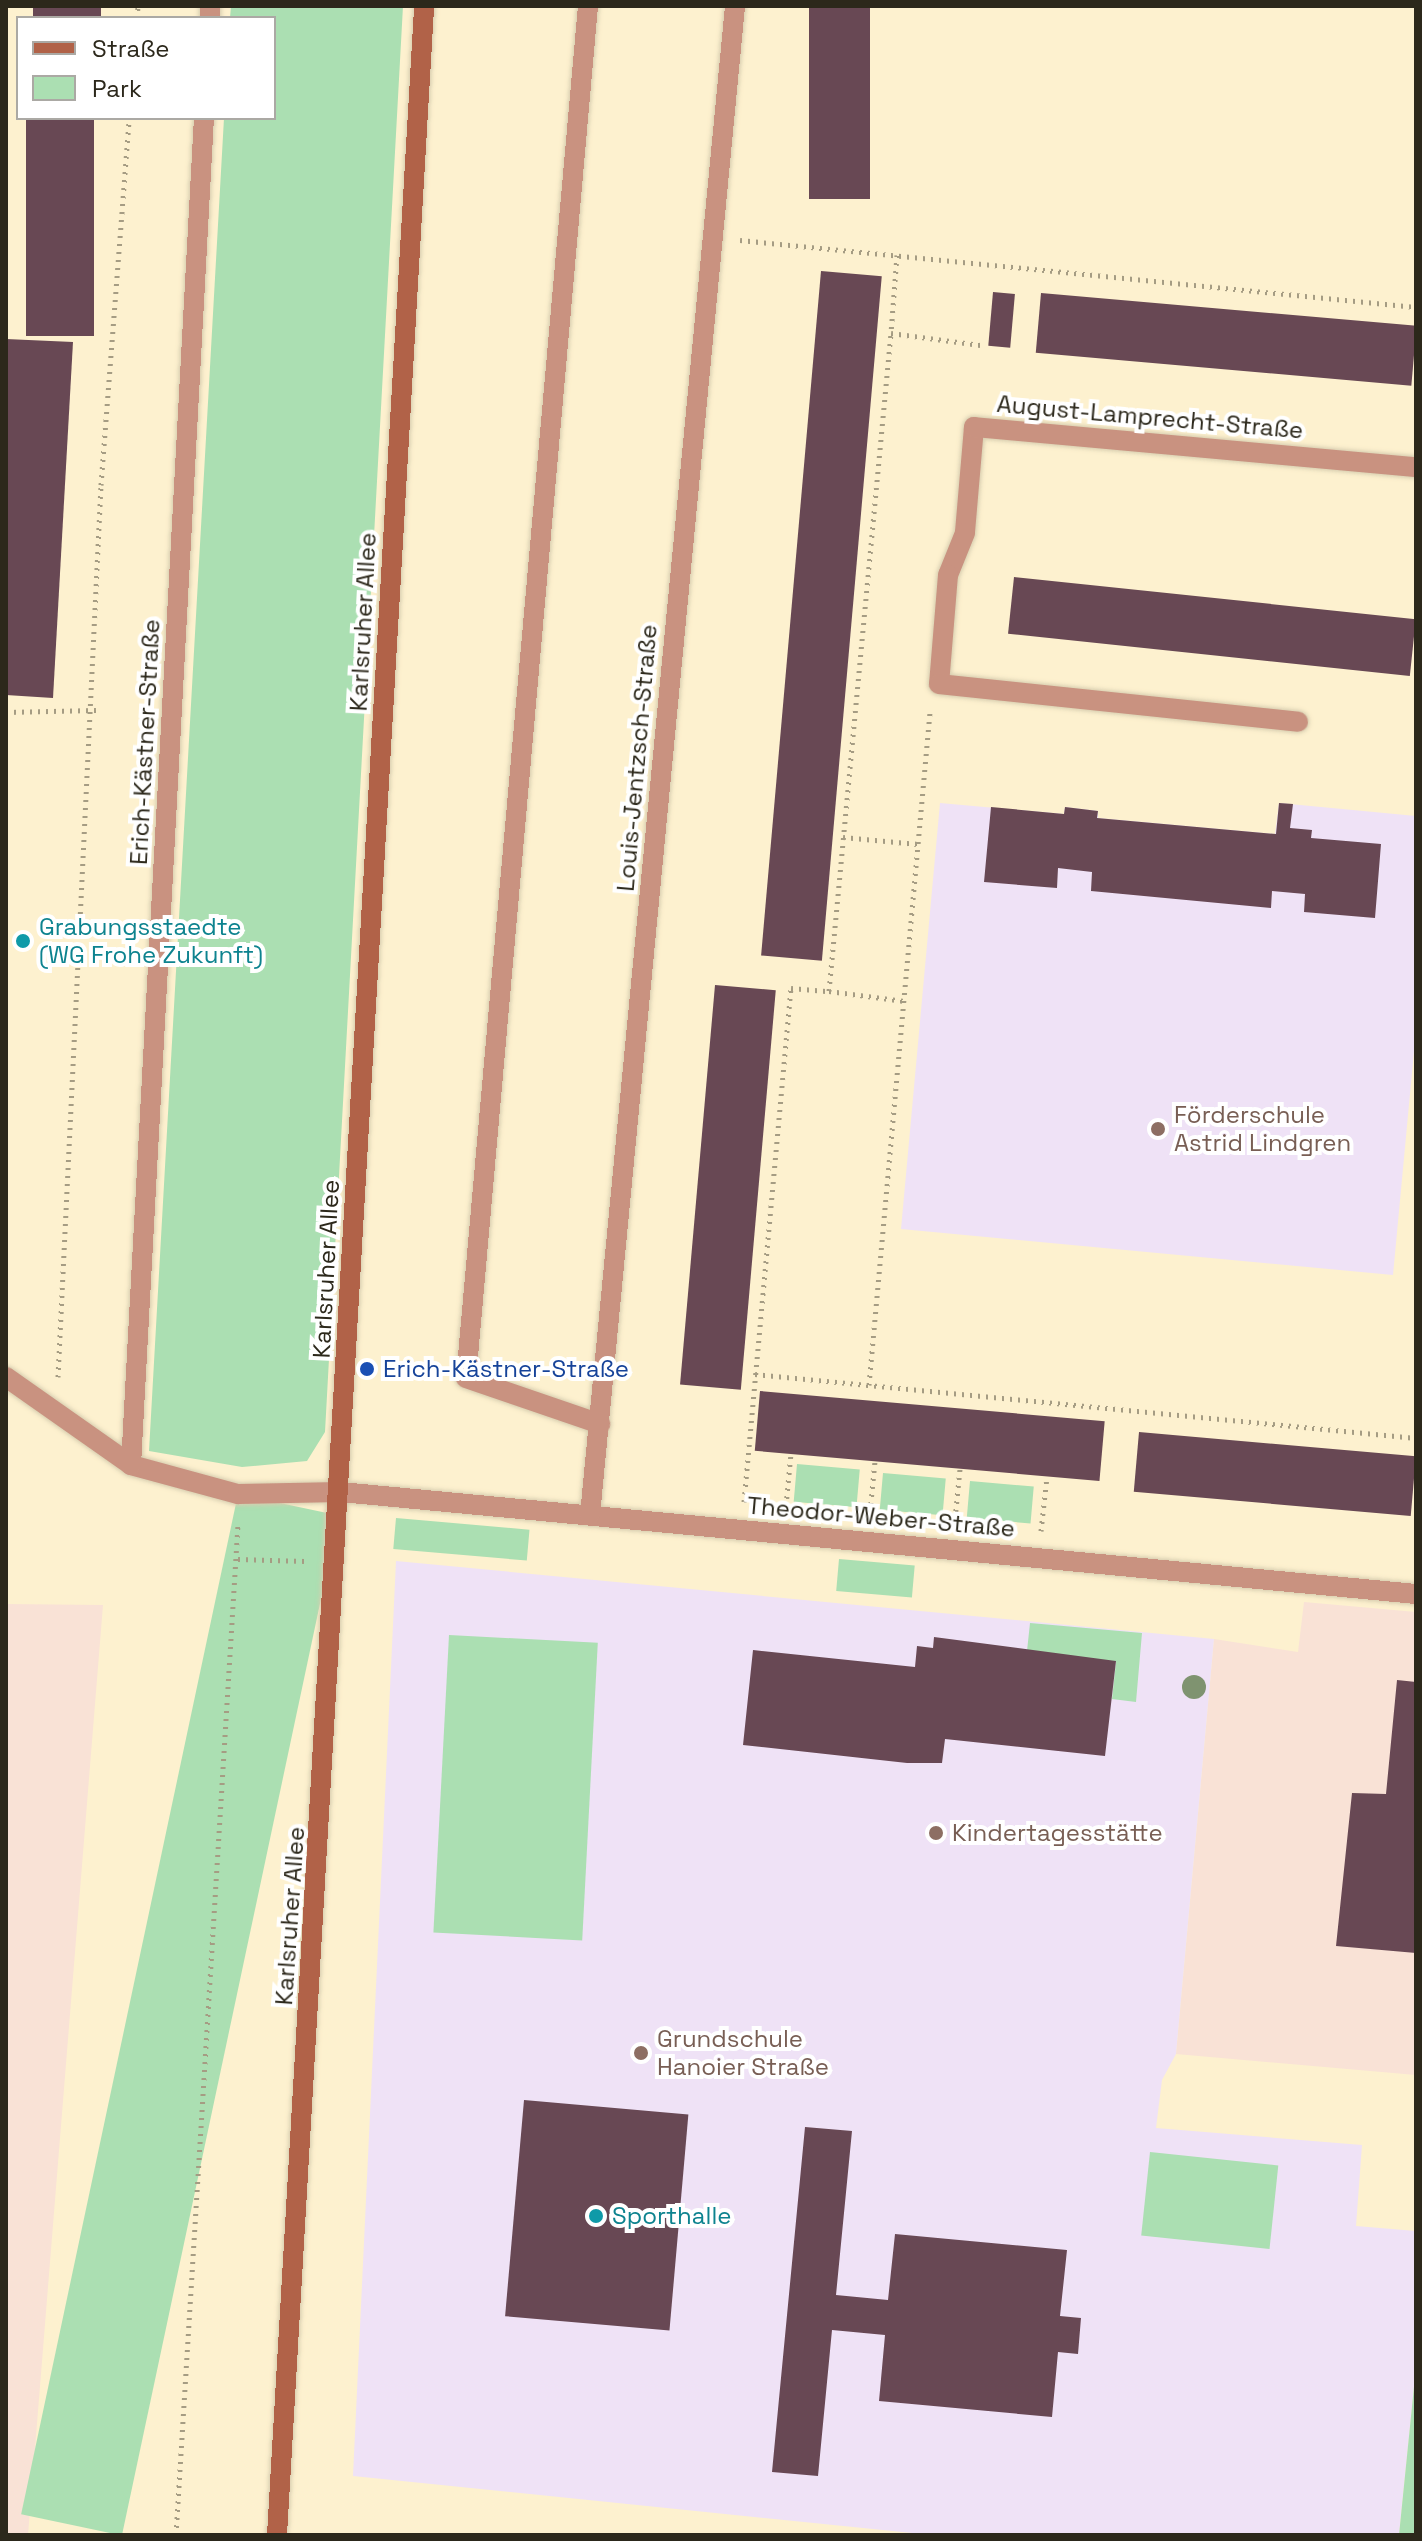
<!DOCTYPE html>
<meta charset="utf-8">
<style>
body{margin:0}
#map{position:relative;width:1422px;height:2541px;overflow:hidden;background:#fdf1cf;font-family:"Space Grotesk",sans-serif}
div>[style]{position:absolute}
.commercial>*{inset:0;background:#f9e2d6}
.education>*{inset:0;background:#efe2f6}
.green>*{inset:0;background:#abdfb2;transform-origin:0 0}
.building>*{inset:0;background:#684854;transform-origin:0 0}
.path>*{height:5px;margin-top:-2.5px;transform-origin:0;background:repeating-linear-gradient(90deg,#a59c83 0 2px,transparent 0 8px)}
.roads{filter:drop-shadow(0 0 2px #d7cdaf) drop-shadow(0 0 2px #d7cdaf)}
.lane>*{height:20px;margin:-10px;padding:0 10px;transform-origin:10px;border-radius:10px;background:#c99280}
.street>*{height:20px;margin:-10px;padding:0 10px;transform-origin:10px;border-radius:10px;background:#c99280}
.secondary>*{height:20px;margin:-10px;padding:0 10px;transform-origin:10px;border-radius:10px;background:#b16248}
.trees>*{width:24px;height:24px;margin:-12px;border-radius:50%;background:#7f9370}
.dots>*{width:22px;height:22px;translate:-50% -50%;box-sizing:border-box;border:4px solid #fff;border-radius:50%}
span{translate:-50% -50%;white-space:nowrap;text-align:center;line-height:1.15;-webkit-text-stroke:8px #fff;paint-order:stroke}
.street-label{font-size:24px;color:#2c281b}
.culture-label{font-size:24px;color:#0d838f}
.left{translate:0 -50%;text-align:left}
.education-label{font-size:24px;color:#785e54}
.transit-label{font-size:24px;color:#164399}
.frame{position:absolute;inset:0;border:8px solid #2c281b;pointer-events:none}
.legend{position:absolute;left:16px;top:16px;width:260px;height:104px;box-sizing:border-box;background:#fff;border:2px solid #aba9a4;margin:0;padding:10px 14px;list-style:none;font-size:24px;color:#2c281b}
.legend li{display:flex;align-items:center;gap:16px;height:40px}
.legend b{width:40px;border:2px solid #aba9a4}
</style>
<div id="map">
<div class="commercial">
<div style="clip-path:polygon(1304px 1602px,1416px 1612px,1416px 2075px,1176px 2054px,1214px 1639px,1298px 1652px)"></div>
<div style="clip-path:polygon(6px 1604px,103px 1605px,28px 2535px,6px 2535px)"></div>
</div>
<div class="education">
<div style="clip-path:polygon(940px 803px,1064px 814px,1065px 807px,1098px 811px,1098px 818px,1275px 834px,1279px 803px,1416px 816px,1416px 1030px,1393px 1275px,901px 1229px)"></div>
<div style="clip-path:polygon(396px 1561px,1214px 1639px,1176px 2054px,1162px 2080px,1156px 2128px,1362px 2145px,1356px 2226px,1416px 2231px,1416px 2367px,1399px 2535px,932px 2535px,353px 2476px)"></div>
</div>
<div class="green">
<div style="clip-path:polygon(231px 6px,403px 6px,325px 1432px,307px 1461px,242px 1467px,149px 1451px,224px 118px,274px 118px,274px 18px,230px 18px)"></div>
<div style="left:797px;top:1464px;width:63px;height:38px;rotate:5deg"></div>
<div style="left:883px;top:1473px;width:63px;height:37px;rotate:5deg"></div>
<div style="left:970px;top:1481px;width:64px;height:37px;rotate:5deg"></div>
<div style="left:238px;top:1494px;width:103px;height:1043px;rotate:12deg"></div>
<div style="left:396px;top:1518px;width:134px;height:31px;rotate:5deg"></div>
<div style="left:839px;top:1559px;width:76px;height:32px;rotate:5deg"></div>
<div style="clip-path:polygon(1030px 1623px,1142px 1633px,1136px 1702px,1112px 1699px,1116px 1662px,1027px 1651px)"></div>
<div style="left:449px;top:1635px;width:149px;height:298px;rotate:3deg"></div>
<div style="left:1150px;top:2152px;width:129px;height:84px;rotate:6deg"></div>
<div style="clip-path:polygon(1416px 2367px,1416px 2535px,1399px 2535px)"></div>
</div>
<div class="building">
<div style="left:33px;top:6px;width:68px;height:12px"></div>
<div style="left:809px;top:6px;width:61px;height:193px"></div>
<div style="left:26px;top:118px;width:68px;height:218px"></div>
<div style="left:821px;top:271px;width:61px;height:687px;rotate:5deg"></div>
<div style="left:993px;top:292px;width:22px;height:54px;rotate:5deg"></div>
<div style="left:1041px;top:293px;width:377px;height:60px;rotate:5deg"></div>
<div style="clip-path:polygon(6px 339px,73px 342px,53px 698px,6px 695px)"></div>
<div style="left:1014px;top:577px;width:404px;height:57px;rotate:6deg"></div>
<div style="clip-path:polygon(1279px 803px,1293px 804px,1290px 828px,1312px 830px,1311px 838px,1381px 844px,1375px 918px,1304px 912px,1305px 894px,1272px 891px,1271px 908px,1091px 891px,1092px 872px,1058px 868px,1057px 888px,984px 882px,991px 807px,1064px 814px,1065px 807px,1098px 811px,1097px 818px,1276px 834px)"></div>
<div style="left:715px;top:985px;width:61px;height:401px;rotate:5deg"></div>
<div style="left:760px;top:1391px;width:346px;height:60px;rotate:5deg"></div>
<div style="left:1139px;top:1432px;width:278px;height:60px;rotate:5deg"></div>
<div style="clip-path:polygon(934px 1637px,1116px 1661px,1105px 1756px,945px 1739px,942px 1763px,907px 1763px,743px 1745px,753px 1650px,915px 1667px,917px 1646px,933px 1648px)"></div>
<div style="clip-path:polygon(1397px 1680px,1416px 1682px,1416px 1953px,1336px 1946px,1352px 1793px,1386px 1794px)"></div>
<div style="left:524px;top:2100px;width:165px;height:217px;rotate:5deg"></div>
<div style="clip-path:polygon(805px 2127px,852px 2131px,836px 2295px,888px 2300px,895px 2234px,1067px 2250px,1060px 2316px,1081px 2318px,1078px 2354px,1058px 2352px,1052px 2417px,879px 2401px,885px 2335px,832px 2330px,818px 2476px,772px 2472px)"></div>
</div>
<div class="path">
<div style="left:137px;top:18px;width:12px;rotate:-85deg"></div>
<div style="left:740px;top:240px;width:679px;rotate:5.66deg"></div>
<div style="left:897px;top:255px;width:78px;rotate:94.4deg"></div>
<div style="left:891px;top:333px;width:90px;rotate:7.7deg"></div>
<div style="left:6px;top:712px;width:90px;rotate:-1.3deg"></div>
<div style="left:843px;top:837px;width:75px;rotate:5.3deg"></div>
<div style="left:829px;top:991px;width:76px;rotate:7.6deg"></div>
<div style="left:755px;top:1374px;width:664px;rotate:5.53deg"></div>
<div style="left:58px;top:1377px;width:893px;rotate:-87.24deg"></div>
<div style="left:101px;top:485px;width:368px;rotate:-85.6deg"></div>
<div style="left:869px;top:1385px;width:676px;rotate:-84.82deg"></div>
<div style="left:744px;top:1502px;width:516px;rotate:-84.78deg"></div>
<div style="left:791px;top:988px;width:38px;rotate:5deg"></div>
<div style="left:829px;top:991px;width:661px;rotate:-84.62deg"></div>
<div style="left:786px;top:1506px;width:53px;rotate:-84.6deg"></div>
<div style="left:870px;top:1512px;width:51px;rotate:-84.4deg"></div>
<div style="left:955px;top:1519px;width:50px;rotate:-84.3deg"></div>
<div style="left:1041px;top:1531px;width:54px;rotate:-83.7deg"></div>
<div style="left:238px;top:1559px;width:67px;rotate:1.7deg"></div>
<div style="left:176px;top:2535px;width:1014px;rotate:-86.49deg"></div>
</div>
<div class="roads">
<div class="lane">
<div style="left:588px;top:6px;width:1377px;rotate:95.08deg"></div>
<div style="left:466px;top:1378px;width:142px;rotate:18.9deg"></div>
<div style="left:974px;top:427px;width:106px;rotate:94.9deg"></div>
<div style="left:965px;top:533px;width:45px;rotate:112deg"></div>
<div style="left:948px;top:575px;width:109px;rotate:94.7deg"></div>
<div style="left:939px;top:684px;width:361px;rotate:6deg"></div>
</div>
<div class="street">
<div style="left:210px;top:18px;width:12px;rotate:-90deg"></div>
<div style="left:974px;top:427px;width:444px;rotate:5.2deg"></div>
<div style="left:6px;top:1377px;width:153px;rotate:35.1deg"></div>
<div style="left:131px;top:1465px;width:111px;rotate:15.2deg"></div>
<div style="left:238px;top:1494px;width:103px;rotate:-1.1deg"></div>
<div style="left:341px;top:1492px;width:1080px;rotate:5.42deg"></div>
<div style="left:131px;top:1465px;width:1349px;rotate:-86.9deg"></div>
<div style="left:590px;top:1515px;width:1516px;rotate:-84.51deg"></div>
</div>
<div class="secondary">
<div style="left:277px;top:2535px;width:2533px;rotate:-86.67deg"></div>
</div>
</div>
<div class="trees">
<div style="left:1194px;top:1687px"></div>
</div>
<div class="dots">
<div style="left:23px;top:941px;background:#0f9aa8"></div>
<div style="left:1158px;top:1129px;background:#8d6e63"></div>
<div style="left:367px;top:1369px;background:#1a4fb4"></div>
<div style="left:936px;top:1833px;background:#8d6e63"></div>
<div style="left:641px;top:2053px;background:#8d6e63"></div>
<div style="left:596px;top:2216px;background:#0f9aa8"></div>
</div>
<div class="street-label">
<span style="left:1150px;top:417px;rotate:5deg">August-Lamprecht-Straße</span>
<span style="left:363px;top:622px;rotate:-87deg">Karlsruher Allee</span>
<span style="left:145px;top:742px;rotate:-87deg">Erich-Kästner-Straße</span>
<span style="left:637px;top:758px;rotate:-85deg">Louis-Jentzsch-Straße</span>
<span style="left:326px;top:1269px;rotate:-87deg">Karlsruher Allee</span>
<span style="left:881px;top:1517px;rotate:5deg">Theodor-Weber-Straße</span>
<span style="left:290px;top:1916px;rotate:-86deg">Karlsruher Allee</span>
</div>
<div class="culture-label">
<span class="left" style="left:39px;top:941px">Grabungsstaedte<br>(WG Frohe Zukunft)</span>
<span class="left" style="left:612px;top:2216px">Sporthalle</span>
</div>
<div class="education-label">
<span class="left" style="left:1174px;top:1129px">Förderschule<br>Astrid Lindgren</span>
<span class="left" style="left:952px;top:1833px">Kindertagesstätte</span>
<span class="left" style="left:657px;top:2053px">Grundschule<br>Hanoier Straße</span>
</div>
<div class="transit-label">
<span class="left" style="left:383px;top:1369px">Erich-Kästner-Straße</span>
</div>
<div class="frame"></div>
<ul class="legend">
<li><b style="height:10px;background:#b16248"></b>Straße</li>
<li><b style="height:22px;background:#abdfb2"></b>Park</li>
</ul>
</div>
